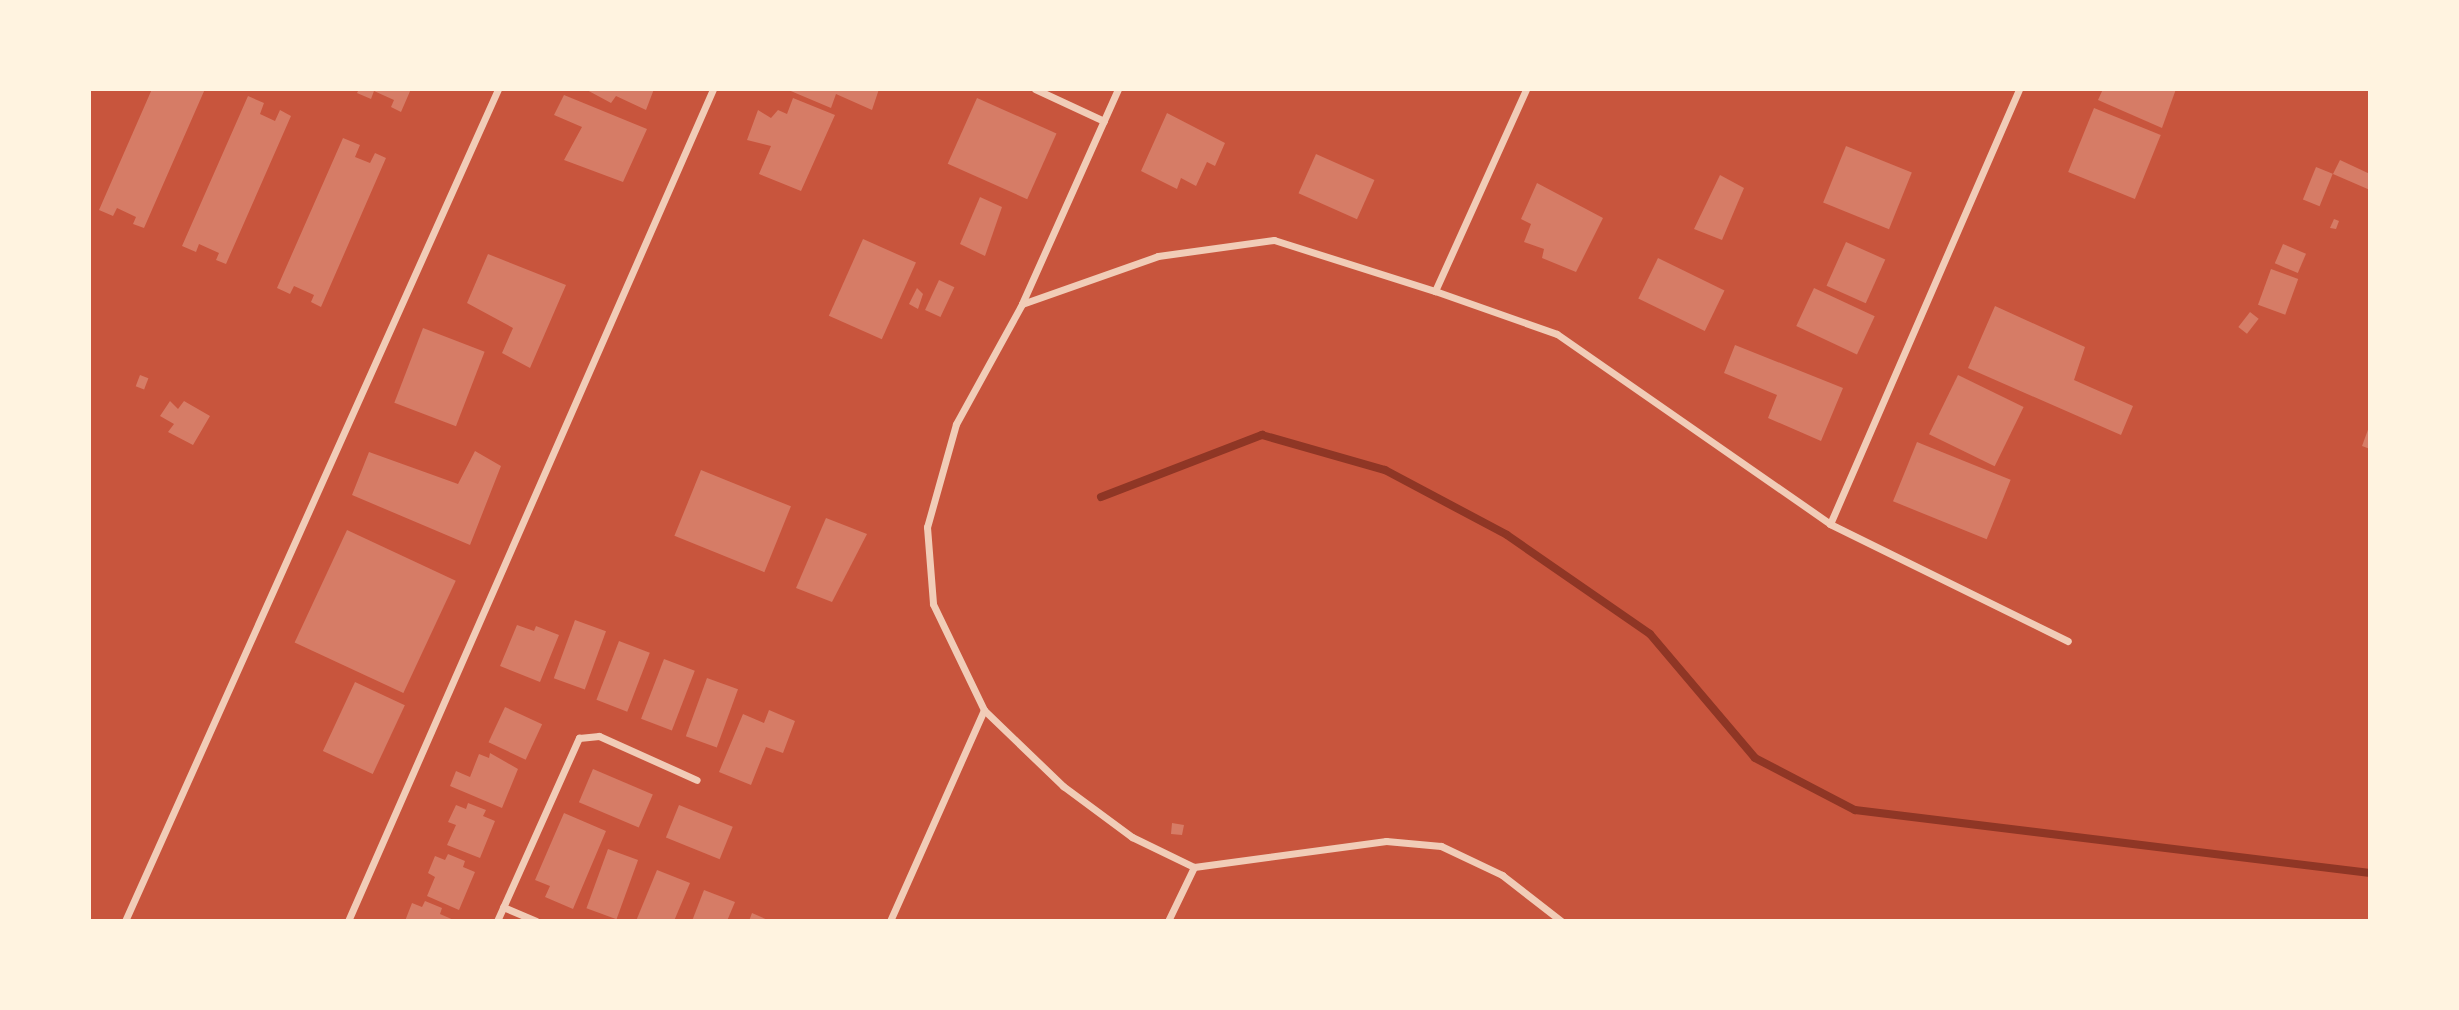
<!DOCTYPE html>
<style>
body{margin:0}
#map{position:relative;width:2459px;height:1010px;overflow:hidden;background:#c8553d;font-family:"Space Grotesk",sans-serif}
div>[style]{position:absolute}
.stream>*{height:8px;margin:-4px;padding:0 4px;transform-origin:4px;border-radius:4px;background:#8f3625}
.building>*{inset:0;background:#d67c66;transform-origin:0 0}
.minor>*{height:7px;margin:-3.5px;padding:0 3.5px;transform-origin:3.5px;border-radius:3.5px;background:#f1ccb7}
span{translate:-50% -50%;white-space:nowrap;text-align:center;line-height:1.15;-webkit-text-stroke:7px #fff3e0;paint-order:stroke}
.frame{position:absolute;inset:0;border:91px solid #fff3e0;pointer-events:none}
</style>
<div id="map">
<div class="stream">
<div style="left:1101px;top:497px;width:173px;rotate:-21.1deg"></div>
<div style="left:1262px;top:435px;width:128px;rotate:15.9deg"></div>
<div style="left:1385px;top:470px;width:138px;rotate:28deg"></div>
<div style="left:1507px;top:535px;width:174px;rotate:34.7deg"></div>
<div style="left:1650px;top:634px;width:162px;rotate:49.7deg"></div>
<div style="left:1755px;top:758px;width:113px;rotate:27.5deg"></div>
<div style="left:1855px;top:810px;width:519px;rotate:6.97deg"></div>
</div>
<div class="building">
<div style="clip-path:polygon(152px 89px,205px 89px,144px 228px,133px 224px,136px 217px,117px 208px,113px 216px,99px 210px)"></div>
<div style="clip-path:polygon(359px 89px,411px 89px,401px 112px,391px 107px,394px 100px,374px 91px,371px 99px,357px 93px)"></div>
<div style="clip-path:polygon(585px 89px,654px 89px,646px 110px,616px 96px,611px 103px)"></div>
<div style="clip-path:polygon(786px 89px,879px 89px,872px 110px,836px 94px,831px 108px)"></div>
<div style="clip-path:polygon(2103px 89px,2176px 89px,2162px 128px,2098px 100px)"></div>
<div style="clip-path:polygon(564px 95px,647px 129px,623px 182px,564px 160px,582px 127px,554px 115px)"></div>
<div style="clip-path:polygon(248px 96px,264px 103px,260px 114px,275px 121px,280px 110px,291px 116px,226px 264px,216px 260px,219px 253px,199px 244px,196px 252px,182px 246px)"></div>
<div style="clip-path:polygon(793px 98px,835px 115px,801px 191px,759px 174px,771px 146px,747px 140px,758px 110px,771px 118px,778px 110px,787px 114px)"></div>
<div style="left:977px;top:98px;width:87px;height:72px;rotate:24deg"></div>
<div style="left:2094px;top:108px;width:72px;height:69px;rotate:22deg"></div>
<div style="clip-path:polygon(1167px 113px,1225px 143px,1215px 166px,1207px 162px,1196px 186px,1181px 178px,1177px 189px,1141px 171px)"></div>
<div style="clip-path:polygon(343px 138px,360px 145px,355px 157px,370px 163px,375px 153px,386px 158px,321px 307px,311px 302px,314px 295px,294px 286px,290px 294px,277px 288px)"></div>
<div style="left:1846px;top:146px;width:71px;height:61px;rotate:22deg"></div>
<div style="left:1316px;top:154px;width:64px;height:43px;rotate:24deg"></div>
<div style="clip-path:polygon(2340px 160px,2370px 174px,2370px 190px,2333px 174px)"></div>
<div style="left:2316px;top:167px;width:18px;height:35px;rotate:22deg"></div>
<div style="clip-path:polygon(1720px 175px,1744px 188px,1722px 240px,1694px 229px)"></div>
<div style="clip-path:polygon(1537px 183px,1603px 218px,1576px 272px,1542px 258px,1544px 249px,1524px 242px,1531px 224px,1521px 219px)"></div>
<div style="clip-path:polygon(980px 197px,1002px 207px,985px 256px,960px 244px)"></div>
<div style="clip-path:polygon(2334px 219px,2339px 221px,2336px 229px,2330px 228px)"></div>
<div style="left:863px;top:239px;width:58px;height:84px;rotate:24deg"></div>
<div style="left:1846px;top:242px;width:43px;height:48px;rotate:24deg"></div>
<div style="left:2283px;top:244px;width:25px;height:21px;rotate:23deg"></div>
<div style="clip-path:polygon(488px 254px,566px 285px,530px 368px,502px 353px,513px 328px,467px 303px)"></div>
<div style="left:1658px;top:258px;width:74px;height:45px;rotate:26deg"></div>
<div style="left:2271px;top:269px;width:29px;height:38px;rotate:20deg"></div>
<div style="left:939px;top:280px;width:17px;height:33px;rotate:25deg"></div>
<div style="clip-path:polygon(917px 288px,923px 294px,918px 309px,909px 304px)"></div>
<div style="left:1814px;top:288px;width:67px;height:42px;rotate:25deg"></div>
<div style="clip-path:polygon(1995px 306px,2085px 347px,2074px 380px,2133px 406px,2121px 435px,1968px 368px)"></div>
<div style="left:2250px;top:312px;width:11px;height:19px;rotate:38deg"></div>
<div style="left:423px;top:328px;width:66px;height:80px;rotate:21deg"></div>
<div style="clip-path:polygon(1735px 345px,1843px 388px,1821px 441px,1768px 418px,1777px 395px,1724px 373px)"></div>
<div style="left:140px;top:375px;width:9px;height:12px;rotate:21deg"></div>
<div style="left:1958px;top:375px;width:73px;height:66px;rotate:26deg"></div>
<div style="clip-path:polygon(170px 401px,178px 409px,184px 401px,210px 416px,193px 445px,168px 432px,174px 424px,160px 416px)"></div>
<div style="clip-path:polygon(2369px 427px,2370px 427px,2370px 449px,2362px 446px)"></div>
<div style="left:1917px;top:442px;width:101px;height:64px;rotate:22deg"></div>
<div style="clip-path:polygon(475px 451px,501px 466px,470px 545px,352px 495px,369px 452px,458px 484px)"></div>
<div style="left:701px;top:470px;width:97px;height:71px;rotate:22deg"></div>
<div style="clip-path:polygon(826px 518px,867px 534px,832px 602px,796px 588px)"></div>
<div style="left:347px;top:530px;width:120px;height:124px;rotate:25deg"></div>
<div style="left:575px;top:620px;width:33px;height:62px;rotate:20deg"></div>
<div style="clip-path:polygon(517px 625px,534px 631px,536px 626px,559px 635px,540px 682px,500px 666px)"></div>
<div style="left:619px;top:641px;width:33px;height:63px;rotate:21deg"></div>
<div style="left:664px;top:659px;width:33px;height:64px;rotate:21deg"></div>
<div style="left:707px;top:678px;width:33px;height:62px;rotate:20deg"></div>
<div style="left:355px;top:682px;width:55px;height:76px;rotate:25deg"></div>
<div style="left:505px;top:707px;width:41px;height:39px;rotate:25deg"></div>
<div style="clip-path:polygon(769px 710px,795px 721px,783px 753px,766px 747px,751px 785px,719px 772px,743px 714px,764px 723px)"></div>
<div style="clip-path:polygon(490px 753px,518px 769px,502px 808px,450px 786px,456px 771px,470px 777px,479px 754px,489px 758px)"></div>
<div style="left:593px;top:769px;width:65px;height:36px;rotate:23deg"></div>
<div style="clip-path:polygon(468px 803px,486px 810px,483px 816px,495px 821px,480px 858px,447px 845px,456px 825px,448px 822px,456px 805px,466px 809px)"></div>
<div style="left:679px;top:805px;width:58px;height:35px;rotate:22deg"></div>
<div style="clip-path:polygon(564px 813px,606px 831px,573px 909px,545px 897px,550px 886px,535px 880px)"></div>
<div style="clip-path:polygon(1172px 823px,1184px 825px,1182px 835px,1171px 834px)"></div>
<div style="left:608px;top:849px;width:32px;height:63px;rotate:20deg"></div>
<div style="clip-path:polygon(448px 854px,465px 861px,463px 867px,475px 872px,459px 910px,427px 896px,435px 877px,428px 873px,435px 856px,445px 860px)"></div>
<div style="clip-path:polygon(657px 870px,690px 883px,674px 921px,636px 921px)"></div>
<div style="clip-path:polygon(704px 890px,735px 902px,727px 921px,692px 921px)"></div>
<div style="clip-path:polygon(425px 901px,442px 908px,440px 914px,456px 921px,405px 921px,412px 903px,422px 907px)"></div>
<div style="clip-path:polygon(752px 913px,770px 921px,749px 921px)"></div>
</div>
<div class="minor">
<div style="left:1035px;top:89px;width:76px;rotate:24.9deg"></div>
<div style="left:1118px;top:89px;width:235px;rotate:114.1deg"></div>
<div style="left:1022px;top:304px;width:137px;rotate:118.8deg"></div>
<div style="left:956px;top:424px;width:107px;rotate:105.7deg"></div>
<div style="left:927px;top:527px;width:77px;rotate:85.5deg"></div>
<div style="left:933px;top:604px;width:118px;rotate:64.3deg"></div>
<div style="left:984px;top:710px;width:110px;rotate:43.9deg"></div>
<div style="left:1063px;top:786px;width:86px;rotate:36.5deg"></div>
<div style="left:1132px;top:837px;width:69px;rotate:25.8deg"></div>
<div style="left:1435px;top:291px;width:222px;rotate:-65.7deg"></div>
<div style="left:1022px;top:304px;width:144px;rotate:-19.4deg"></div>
<div style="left:1158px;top:256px;width:117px;rotate:-7.9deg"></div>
<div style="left:1274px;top:240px;width:169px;rotate:17.6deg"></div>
<div style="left:1435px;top:291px;width:129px;rotate:19.4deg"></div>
<div style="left:1557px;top:334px;width:333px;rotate:34.8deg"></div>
<div style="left:1830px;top:524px;width:265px;rotate:26.2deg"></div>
<div style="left:1830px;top:524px;width:474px;rotate:-66.5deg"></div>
<div style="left:1194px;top:867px;width:194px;rotate:-7.7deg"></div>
<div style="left:1386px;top:841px;width:55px;rotate:5.2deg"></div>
<div style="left:1441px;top:846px;width:68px;rotate:25.4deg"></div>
<div style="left:1502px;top:875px;width:75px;rotate:37.9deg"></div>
<div style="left:503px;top:907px;width:36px;rotate:23deg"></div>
<div style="left:125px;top:921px;width:912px;rotate:-65.85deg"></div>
<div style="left:348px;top:921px;width:909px;rotate:-66.31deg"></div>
<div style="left:497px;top:921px;width:201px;rotate:-65.9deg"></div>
<div style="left:579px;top:738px;width:20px;rotate:-6deg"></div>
<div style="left:599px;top:736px;width:107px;rotate:24.2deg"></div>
<div style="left:890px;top:921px;width:231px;rotate:-66deg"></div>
<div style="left:1168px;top:921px;width:60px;rotate:-64.3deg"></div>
</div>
<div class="frame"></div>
</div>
